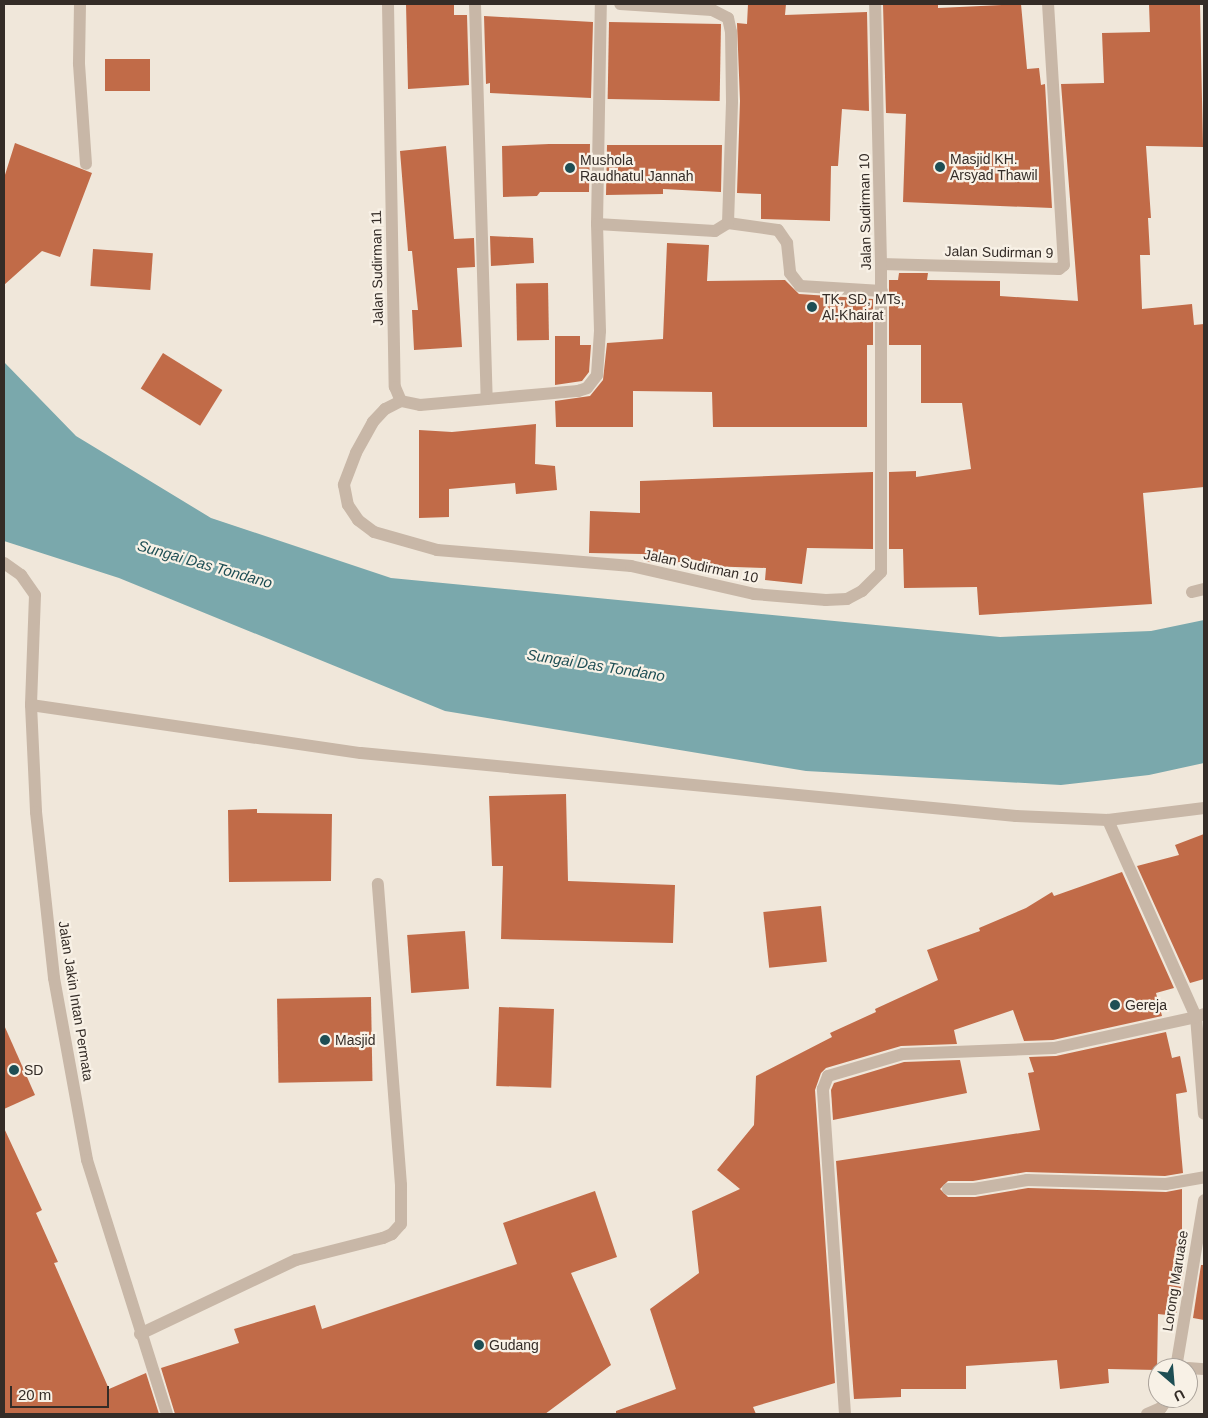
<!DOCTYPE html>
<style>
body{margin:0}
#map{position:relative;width:1208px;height:1418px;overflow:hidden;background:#f0e7da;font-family:Arial,sans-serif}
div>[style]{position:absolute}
.water>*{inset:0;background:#7aa8ac}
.building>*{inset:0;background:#c16b48;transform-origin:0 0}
.minor>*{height:12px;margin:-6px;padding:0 6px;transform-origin:6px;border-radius:6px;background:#c8b7a7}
.dots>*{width:14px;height:14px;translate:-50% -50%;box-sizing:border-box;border:2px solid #f8f1e6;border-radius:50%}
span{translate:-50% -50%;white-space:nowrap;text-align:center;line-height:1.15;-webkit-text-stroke:4.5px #f8f1e6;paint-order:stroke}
.poi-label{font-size:14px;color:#342c27}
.left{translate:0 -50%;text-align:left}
.street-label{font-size:14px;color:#342c27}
.water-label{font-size:15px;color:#1e4e54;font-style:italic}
.frame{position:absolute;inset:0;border:5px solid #342c27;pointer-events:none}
.north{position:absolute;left:1148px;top:1358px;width:50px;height:50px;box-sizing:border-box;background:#f8f1e6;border:1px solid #aaa29a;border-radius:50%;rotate:153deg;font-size:14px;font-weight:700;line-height:20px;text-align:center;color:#342c27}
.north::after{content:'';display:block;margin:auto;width:18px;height:22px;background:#1e4e54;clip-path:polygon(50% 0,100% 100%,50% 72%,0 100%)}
.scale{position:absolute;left:10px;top:1386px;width:99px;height:22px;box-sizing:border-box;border:2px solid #342c27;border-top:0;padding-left:6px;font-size:15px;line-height:18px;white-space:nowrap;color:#342c27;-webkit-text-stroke:4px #f8f1e6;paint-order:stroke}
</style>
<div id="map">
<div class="water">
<div style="clip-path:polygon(4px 362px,76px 436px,211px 518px,391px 578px,1000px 637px,1151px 631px,1204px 620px,1204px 763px,1149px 775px,1061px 785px,806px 771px,445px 711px,119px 578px,4px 541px)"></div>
</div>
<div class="building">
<div style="clip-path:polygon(406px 4px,454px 4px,454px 15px,467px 15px,469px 85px,408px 89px)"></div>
<div style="clip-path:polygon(748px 4px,786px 4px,785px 15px,867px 12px,869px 111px,842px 109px,838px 166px,831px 166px,830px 221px,761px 219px,761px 194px,737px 193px,740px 101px,737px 23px,747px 24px)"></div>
<div style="clip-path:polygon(883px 4px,938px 4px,938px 8px,1021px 4px,1027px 69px,1039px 68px,1041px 85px,1045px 84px,1052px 208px,903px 202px,906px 114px,886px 113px)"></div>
<div style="clip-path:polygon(1149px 4px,1200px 4px,1203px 147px,1146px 146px,1151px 218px,1148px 218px,1150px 255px,1140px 255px,1142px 309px,1192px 304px,1194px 325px,1204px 324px,1204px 487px,1143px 493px,1152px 604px,979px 615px,977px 587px,904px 588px,903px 549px,889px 549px,889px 472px,916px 471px,916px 477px,971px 469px,962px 403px,921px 403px,921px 345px,889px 345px,889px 280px,898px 280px,899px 273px,928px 273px,927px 280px,1000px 281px,1000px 296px,1078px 301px,1061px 84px,1104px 83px,1102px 33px,1150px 32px)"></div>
<div style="clip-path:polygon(484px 16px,593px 22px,591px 98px,490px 93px,490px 83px,486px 84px)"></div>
<div style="left:609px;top:22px;width:112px;height:77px;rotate:1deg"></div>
<div style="left:105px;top:59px;width:45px;height:32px"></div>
<div style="clip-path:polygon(15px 143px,92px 173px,60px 257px,42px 251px,4px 285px,4px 178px)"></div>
<div style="clip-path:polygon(549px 144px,590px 144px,589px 192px,540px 192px,537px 196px,503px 197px,502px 146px)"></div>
<div style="clip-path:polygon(607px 145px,722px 145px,721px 192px,663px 189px,663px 194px,606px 195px)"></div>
<div style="clip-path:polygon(446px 146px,454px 239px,474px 238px,475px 267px,457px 268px,462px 347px,414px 350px,412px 310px,418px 310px,412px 251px,408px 251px,400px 151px)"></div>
<div style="clip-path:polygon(490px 236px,533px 238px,534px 263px,491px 266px)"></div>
<div style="clip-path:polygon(667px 243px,709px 245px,707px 281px,785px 280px,799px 294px,873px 299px,873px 345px,867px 345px,867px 427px,713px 427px,712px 392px,633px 391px,633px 427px,556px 427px,555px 401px,590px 396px,603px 380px,607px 343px,663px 339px)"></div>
<div style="left:93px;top:249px;width:60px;height:37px;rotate:4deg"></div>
<div style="left:548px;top:283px;width:57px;height:32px;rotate:89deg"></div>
<div style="clip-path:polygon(555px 336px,580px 336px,580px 345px,591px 345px,589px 372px,582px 381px,555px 385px)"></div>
<div style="left:163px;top:353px;width:70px;height:42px;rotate:32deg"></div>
<div style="clip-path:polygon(536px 424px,535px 464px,555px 466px,557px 490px,516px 494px,515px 483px,449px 489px,449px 517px,419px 518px,419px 430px,452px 432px)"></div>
<div style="clip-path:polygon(873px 472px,873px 549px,807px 548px,802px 584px,765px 580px,766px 568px,706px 566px,706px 562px,653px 563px,642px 560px,642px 554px,589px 553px,590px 511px,640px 513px,640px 481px)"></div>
<div style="clip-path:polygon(566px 794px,568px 881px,675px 885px,673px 943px,501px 939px,503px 866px,492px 866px,489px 796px)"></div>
<div style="clip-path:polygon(257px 809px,257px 813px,332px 814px,331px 881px,229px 882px,228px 810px)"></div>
<div style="clip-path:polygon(1204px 834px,1204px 979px,1190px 983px,1137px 866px,1179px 855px,1175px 845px)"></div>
<div style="clip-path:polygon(1122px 872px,1174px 988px,1156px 993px,1162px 1016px,1053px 1040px,1024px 1041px,1013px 1010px,954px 1030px,957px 1044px,901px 1046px,826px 1068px,821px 1073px,815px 1090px,835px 1383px,753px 1407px,756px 1414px,616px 1414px,616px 1411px,676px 1389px,650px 1309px,699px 1273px,692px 1211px,740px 1189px,717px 1170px,754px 1125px,756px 1076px,832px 1037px,830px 1033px,876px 1012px,875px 1009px,938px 980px,927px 950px,980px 931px,979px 928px,1026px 908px,1052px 892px,1054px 896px)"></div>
<div style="left:821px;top:906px;width:56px;height:58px;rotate:84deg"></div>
<div style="left:465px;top:931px;width:58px;height:58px;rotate:86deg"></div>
<div style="left:371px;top:997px;width:84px;height:94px;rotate:89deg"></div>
<div style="left:499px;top:1007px;width:55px;height:79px;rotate:2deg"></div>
<div style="clip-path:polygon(4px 1025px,35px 1095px,4px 1109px)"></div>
<div style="clip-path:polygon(1166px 1032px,1172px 1058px,1180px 1056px,1187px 1092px,1176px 1094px,1183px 1173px,1165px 1176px,1026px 1172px,973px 1181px,948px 1181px,940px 1189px,948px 1197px,975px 1197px,1028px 1188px,1166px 1192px,1182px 1189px,1182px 1262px,1185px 1263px,1176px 1316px,1158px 1314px,1157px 1370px,1108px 1369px,1109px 1383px,1060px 1389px,1057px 1360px,966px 1366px,966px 1389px,901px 1389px,901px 1397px,854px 1399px,836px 1161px,1040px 1130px,1028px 1073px,1034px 1072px,1029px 1057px,1056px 1056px)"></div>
<div style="clip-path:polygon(960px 1060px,967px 1093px,833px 1120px,831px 1090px,834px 1083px,904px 1062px)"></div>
<div style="clip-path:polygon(4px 1128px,42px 1210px,36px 1213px,58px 1262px,54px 1263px,109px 1389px,146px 1373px,159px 1414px,4px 1414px)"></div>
<div style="clip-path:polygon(595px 1191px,617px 1257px,571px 1273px,611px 1365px,545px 1414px,175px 1414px,161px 1368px,239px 1343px,234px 1329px,315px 1305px,322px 1329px,517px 1264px,503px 1223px)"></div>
<div style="clip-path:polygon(1201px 1265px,1204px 1265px,1204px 1320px,1193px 1318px)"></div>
</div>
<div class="minor">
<div style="left:80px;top:4px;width:60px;rotate:91deg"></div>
<div style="left:79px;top:64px;width:100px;rotate:86deg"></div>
<div style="left:388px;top:4px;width:383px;rotate:89deg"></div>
<div style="left:395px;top:387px;width:15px;rotate:67deg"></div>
<div style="left:401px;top:401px;width:19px;rotate:12deg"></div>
<div style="left:420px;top:405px;width:159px;rotate:-5.1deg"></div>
<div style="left:578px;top:391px;width:9px;rotate:-18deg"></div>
<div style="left:587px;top:388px;width:16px;rotate:-52deg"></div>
<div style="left:597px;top:375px;width:44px;rotate:-86.1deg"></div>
<div style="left:600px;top:331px;width:107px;rotate:-91.6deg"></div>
<div style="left:597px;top:224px;width:220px;rotate:-89deg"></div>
<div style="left:475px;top:4px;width:395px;rotate:88.3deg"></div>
<div style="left:728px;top:223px;width:50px;rotate:8deg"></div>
<div style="left:778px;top:230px;width:16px;rotate:55deg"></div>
<div style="left:787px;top:243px;width:30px;rotate:84deg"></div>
<div style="left:790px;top:273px;width:16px;rotate:52deg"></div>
<div style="left:800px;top:286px;width:82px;rotate:3.5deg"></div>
<div style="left:597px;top:224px;width:118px;rotate:3.4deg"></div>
<div style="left:715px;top:231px;width:15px;rotate:-32deg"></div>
<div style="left:728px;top:223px;width:122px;rotate:-88.1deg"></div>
<div style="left:732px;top:101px;width:69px;rotate:-90.8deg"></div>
<div style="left:731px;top:32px;width:14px;rotate:-102deg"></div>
<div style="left:728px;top:18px;width:18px;rotate:-153deg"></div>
<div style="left:712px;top:10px;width:92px;rotate:-176.3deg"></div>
<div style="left:881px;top:264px;width:178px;rotate:1.6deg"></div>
<div style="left:1059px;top:269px;width:6px;rotate:-39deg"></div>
<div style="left:1064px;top:265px;width:261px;rotate:-93.5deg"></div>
<div style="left:401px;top:401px;width:18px;rotate:153deg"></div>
<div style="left:385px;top:409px;width:18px;rotate:133deg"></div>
<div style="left:373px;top:422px;width:35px;rotate:119deg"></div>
<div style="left:356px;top:453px;width:34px;rotate:111deg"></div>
<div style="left:344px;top:485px;width:20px;rotate:79deg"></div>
<div style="left:348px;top:505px;width:18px;rotate:56deg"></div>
<div style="left:358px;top:520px;width:20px;rotate:37deg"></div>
<div style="left:374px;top:532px;width:66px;rotate:15.9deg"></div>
<div style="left:437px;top:550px;width:195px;rotate:4.7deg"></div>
<div style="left:631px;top:566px;width:126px;rotate:12.8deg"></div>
<div style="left:754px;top:594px;width:72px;rotate:4.8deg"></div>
<div style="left:826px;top:600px;width:21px;rotate:-3deg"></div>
<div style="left:847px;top:599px;width:17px;rotate:-28deg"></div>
<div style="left:862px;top:591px;width:27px;rotate:-45deg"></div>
<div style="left:881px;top:572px;width:308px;rotate:-90deg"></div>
<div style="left:881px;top:264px;width:260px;rotate:-91.3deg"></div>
<div style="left:4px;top:563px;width:21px;rotate:35deg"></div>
<div style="left:21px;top:575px;width:24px;rotate:55deg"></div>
<div style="left:35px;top:595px;width:110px;rotate:92.1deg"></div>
<div style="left:31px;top:705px;width:107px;rotate:87.3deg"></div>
<div style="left:36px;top:812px;width:167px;rotate:83.8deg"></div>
<div style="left:54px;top:978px;width:185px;rotate:79.7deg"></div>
<div style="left:87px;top:1160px;width:266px;rotate:72.5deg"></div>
<div style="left:1192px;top:592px;width:12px;rotate:-14deg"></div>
<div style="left:31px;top:705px;width:333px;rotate:8.3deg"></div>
<div style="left:361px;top:753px;width:658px;rotate:5.49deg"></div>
<div style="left:1016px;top:816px;width:92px;rotate:2.5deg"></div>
<div style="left:1108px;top:820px;width:97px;rotate:-7.1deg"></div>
<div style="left:1204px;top:1014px;width:9px;rotate:159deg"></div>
<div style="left:1196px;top:1017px;width:97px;rotate:85.3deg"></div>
<div style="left:948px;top:1189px;width:26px"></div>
<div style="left:974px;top:1189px;width:54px;rotate:-9.6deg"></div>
<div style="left:1027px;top:1180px;width:139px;rotate:1.6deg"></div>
<div style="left:1166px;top:1184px;width:39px;rotate:-10deg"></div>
<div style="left:140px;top:1334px;width:173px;rotate:-25.4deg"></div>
<div style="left:296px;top:1260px;width:90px;rotate:-14.2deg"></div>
<div style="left:383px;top:1238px;width:10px;rotate:-24deg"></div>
<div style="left:392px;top:1234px;width:13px;rotate:-48deg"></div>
<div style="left:401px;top:1224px;width:39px;rotate:-90deg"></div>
<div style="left:401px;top:1185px;width:302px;rotate:-94.4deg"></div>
<div style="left:1176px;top:1368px;width:170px;rotate:-80.5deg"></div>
<div style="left:1188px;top:1368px;width:16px;rotate:4deg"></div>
<div style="left:845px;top:1414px;width:326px;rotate:-93.9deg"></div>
<div style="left:823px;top:1089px;width:14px;rotate:-69deg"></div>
<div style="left:828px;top:1076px;width:78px;rotate:-16.3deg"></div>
<div style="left:903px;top:1054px;width:151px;rotate:-2.3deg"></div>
<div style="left:1054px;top:1048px;width:145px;rotate:-12.3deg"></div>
<div style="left:1196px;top:1017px;width:216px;rotate:-114.1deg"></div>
<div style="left:1147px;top:1414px;width:15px;rotate:-23deg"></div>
<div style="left:1161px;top:1408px;width:12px;rotate:-55deg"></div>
</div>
<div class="dots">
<div style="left:940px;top:167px;background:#1e4e54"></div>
<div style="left:570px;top:168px;background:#1e4e54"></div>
<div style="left:812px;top:307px;background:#1e4e54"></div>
<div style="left:1115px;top:1005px;background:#1e4e54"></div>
<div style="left:325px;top:1040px;background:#1e4e54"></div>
<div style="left:14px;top:1070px;background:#1e4e54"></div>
<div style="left:479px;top:1345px;background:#1e4e54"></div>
</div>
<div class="poi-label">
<span class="left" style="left:950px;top:167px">Masjid KH.<br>Arsyad Thawil</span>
<span class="left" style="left:580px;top:168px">Mushola<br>Raudhatul Jannah</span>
<span class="left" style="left:822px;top:307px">TK, SD, MTs,<br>Al-Khairat</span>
<span class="left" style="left:1125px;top:1005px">Gereja</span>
<span class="left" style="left:335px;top:1040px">Masjid</span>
<span class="left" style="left:24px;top:1070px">SD</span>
<span class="left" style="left:489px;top:1345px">Gudang</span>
</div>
<div class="street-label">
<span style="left:865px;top:212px;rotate:-91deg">Jalan Sudirman 10</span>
<span style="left:999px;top:252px;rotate:1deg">Jalan Sudirman 9</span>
<span style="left:377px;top:268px;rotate:-91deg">Jalan Sudirman 11</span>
<span style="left:701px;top:566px;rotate:12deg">Jalan Sudirman 10</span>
<span style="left:76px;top:1001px;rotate:81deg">Jalan Jakin Intan Permata</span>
<span style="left:1175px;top:1281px;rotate:-81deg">Lorong Maruase</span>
</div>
<div class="water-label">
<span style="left:205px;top:564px;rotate:16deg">Sungai Das Tondano</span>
<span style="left:596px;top:665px;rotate:9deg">Sungai Das Tondano</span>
</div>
<div class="frame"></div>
<div class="north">U</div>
<div class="scale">20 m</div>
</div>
